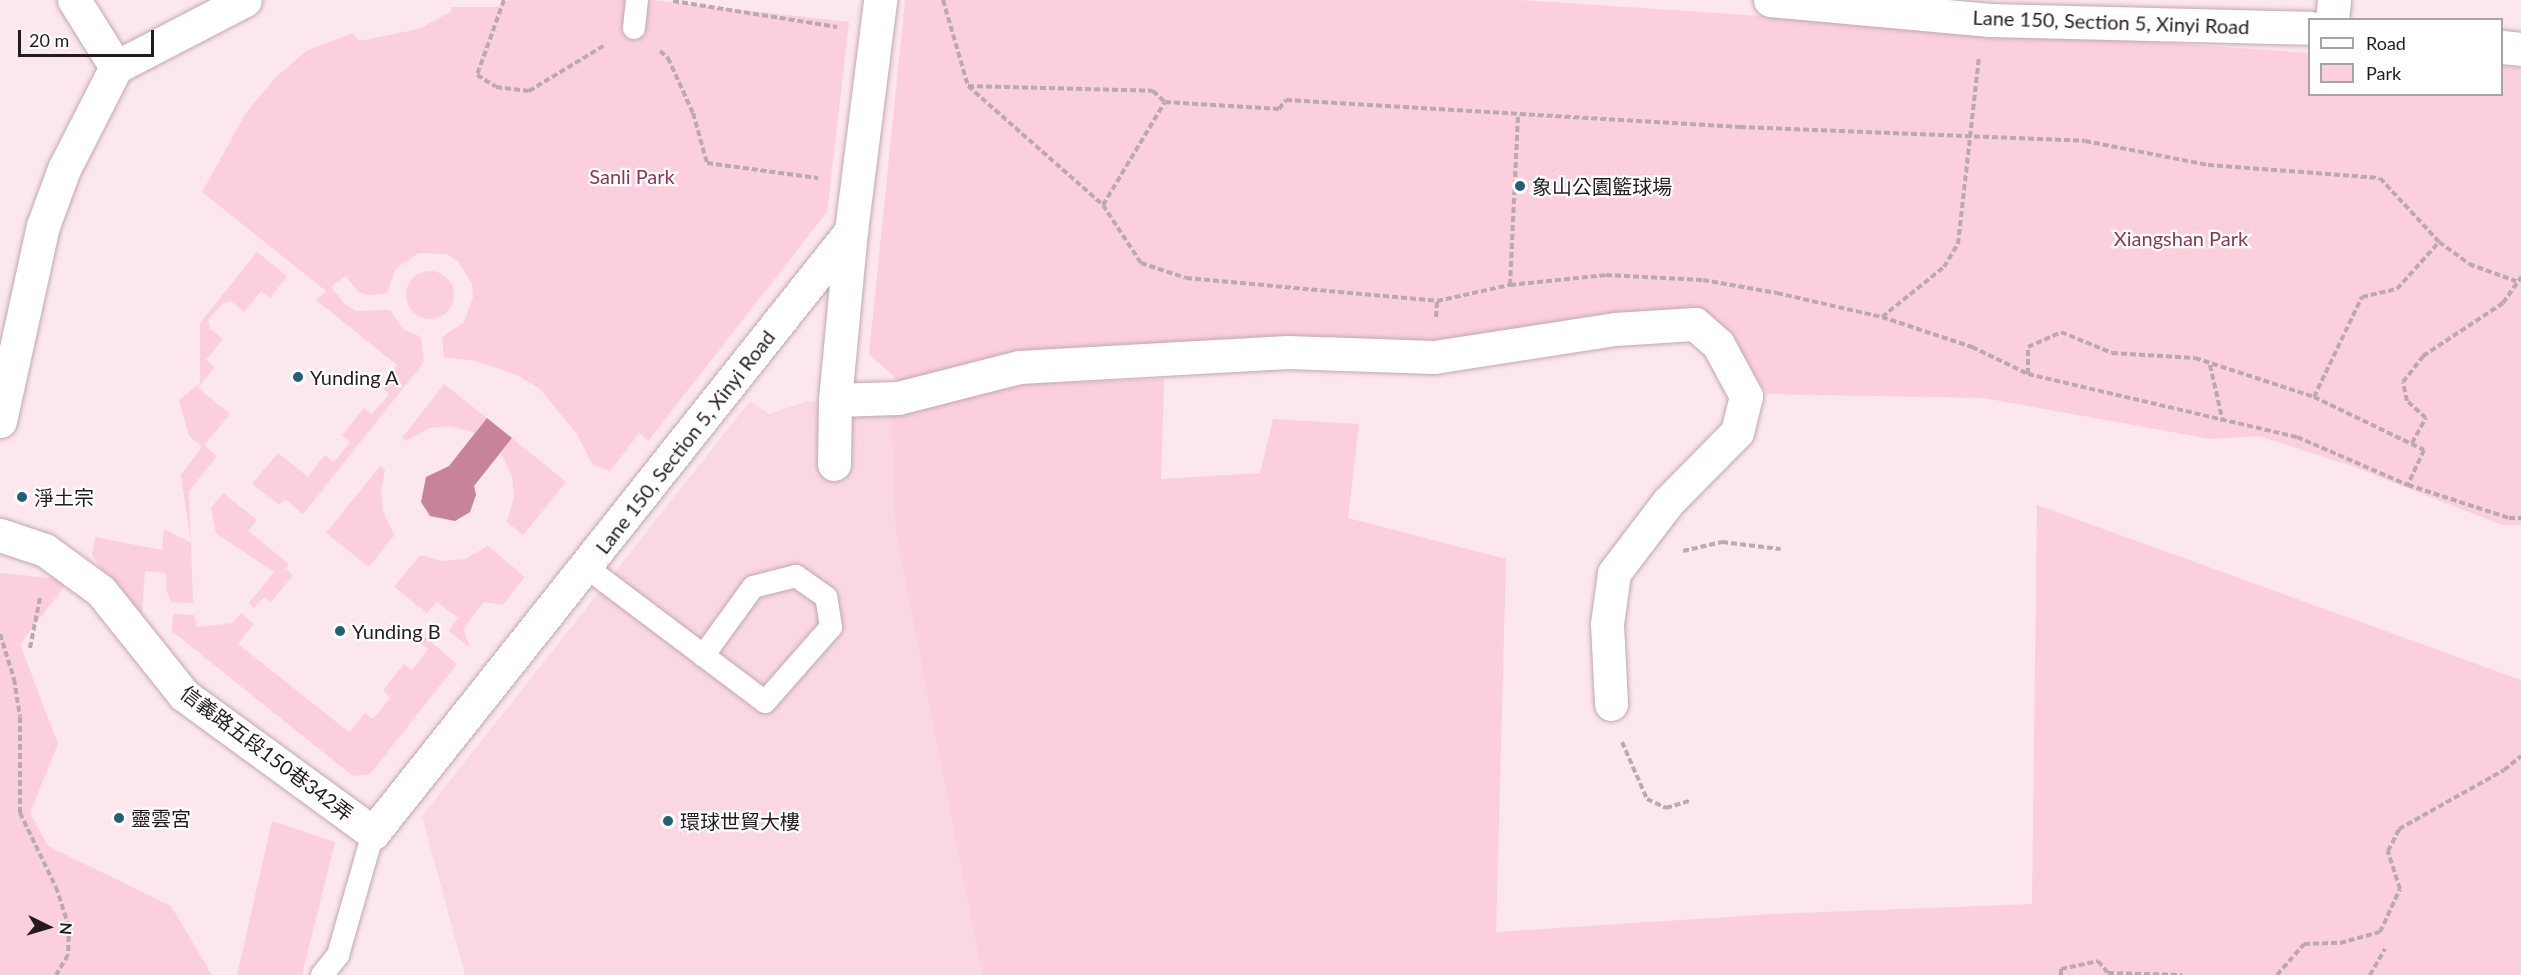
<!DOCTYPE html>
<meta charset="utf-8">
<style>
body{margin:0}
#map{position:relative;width:2521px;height:975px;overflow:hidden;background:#fce7ed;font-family:Lato,"Noto Sans TC",sans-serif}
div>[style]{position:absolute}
.built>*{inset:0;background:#fad8e2}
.green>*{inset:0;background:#fccfdc}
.round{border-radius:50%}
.water>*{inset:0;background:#c7839a}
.path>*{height:4px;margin-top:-2px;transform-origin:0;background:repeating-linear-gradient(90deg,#baa9ae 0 6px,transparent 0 9px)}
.roads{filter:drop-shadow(0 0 2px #c2a8b0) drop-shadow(0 0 2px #c2a8b0)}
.service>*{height:22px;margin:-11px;padding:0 11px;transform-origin:11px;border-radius:11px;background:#fff}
.minor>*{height:33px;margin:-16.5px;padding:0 16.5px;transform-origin:16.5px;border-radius:16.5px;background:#fff}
.dots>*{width:16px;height:16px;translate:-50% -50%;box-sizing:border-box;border:3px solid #fff;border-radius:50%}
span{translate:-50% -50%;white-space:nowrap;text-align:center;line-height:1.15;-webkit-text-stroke:4.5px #fff;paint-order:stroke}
.street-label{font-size:20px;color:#241b1e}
.park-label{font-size:20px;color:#8a3757}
.poi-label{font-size:20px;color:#241b1e}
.left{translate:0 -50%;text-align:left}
.legend{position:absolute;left:2308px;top:18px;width:195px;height:78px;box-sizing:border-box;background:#fff;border:2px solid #a7a4a5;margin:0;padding:8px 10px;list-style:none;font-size:18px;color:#241b1e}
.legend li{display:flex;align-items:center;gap:12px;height:30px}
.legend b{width:30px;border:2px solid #a7a4a5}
.north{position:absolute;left:18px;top:897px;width:60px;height:60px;-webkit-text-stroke:4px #fff;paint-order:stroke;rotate:95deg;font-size:16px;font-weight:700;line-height:24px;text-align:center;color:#241b1e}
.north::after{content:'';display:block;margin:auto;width:21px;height:27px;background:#241b1e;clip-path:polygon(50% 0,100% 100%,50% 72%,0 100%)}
.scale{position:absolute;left:18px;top:30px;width:136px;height:27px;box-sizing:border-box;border:3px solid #241b1e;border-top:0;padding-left:8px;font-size:18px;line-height:21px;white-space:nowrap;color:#241b1e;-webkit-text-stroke:4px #fff;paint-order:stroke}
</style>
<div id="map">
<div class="built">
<div style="clip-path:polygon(750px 401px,769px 414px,808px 401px,891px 416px,897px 532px,982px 975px,465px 975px,422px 816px)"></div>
</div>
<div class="green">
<div style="clip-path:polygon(509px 0,653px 0,849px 22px,827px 212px,648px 441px,639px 433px,610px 471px,593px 465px,576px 433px,540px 389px,517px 375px,476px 361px,444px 357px,442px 337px,464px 322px,473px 297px,472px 284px,458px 261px,446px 254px,419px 253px,396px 268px,387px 293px,370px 295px,360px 293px,345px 276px,331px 287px,345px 304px,356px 311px,390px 310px,403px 329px,421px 337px,424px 362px,303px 514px,285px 499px,279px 505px,252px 484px,278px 453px,308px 477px,325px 455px,334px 462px,350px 442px,342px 435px,364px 408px,372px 414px,389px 394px,381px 386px,397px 365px,316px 300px,326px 291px,202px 192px,246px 113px,275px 78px,306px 51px,353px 33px,359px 41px,419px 29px,452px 11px,450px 7px,496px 7px)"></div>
<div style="clip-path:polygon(905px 0,1519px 0,2081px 37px,2309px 53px,2310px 94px,2502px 94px,2502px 66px,2521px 68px,2521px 525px,2502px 525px,2349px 465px,2259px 436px,2211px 439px,1984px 398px,1767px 394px,1722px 325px,1666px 311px,1615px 312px,1556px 331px,903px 385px,869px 354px)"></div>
<div style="clip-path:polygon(257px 252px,287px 276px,270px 298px,261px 291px,244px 312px,231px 301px,223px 303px,208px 320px,210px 329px,223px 339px,206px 360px,215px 367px,198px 388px,230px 414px,204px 445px,217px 456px,189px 491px,193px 603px,171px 602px,166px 590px,166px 573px,145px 571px,141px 624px,92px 555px,95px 537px,162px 550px,164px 529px,191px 543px,181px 475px,202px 447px,189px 436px,179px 400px,200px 383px,200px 323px)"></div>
<div class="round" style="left:406px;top:271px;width:48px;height:48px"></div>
<div style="clip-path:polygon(1164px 379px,1161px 479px,1260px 473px,1273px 419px,1359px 424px,1348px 518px,1506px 559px,1496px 932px,1772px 914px,2032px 904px,2037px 505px,2521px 680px,2521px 975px,982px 975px,896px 532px,891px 416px,1024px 384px)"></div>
<div style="clip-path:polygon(444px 384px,487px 418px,475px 433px,451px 426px,429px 428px,406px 441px,402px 438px)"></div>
<div style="clip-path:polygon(512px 438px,566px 482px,523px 535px,507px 522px,514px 497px,512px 476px,501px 453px)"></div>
<div style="clip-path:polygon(380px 466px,385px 470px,381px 491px,383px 511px,394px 535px,369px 567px,326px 533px)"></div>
<div style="clip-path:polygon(223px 493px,257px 520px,248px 531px,289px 564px,286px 569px,293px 575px,271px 602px,264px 597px,254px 608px,249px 603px,274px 572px,216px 533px,211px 508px)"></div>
<div style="clip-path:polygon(488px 546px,525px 577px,503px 605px,484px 602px,463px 629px,470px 648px,449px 631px,458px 618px,437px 602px,427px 613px,394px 587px,420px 555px,444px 561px,465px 559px)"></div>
<div style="clip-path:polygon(0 573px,69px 580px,20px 644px,58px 744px,30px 813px,48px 846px,171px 906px,212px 975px,0 975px)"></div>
<div style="clip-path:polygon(241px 613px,254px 624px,238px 644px,349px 732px,365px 713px,373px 719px,390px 698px,383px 690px,404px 664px,412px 670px,428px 649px,420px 643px,425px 637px,457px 664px,370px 774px,353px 776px,172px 631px,173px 614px,194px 615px,197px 627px,233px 623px)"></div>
<div style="clip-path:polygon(272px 821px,335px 842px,302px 975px,237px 975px)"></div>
</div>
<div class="water">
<div style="clip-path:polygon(487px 418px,512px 438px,474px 486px,476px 495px,470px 512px,455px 521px,430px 516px,421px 502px,426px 477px,449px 466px)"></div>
</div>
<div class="path">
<div style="left:504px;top:0;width:80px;rotate:109.8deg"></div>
<div style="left:477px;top:75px;width:22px;rotate:32deg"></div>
<div style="left:496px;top:87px;width:33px;rotate:7deg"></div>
<div style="left:529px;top:91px;width:89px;rotate:-31.2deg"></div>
<div style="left:943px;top:0;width:90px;rotate:73.8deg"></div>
<div style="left:968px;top:86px;width:180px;rotate:41.4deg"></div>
<div style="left:1103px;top:205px;width:69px;rotate:56.8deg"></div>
<div style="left:1141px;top:263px;width:47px;rotate:18.4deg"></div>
<div style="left:1186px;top:278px;width:252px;rotate:5.2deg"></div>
<div style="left:1437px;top:301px;width:75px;rotate:-12.4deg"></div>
<div style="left:1510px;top:285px;width:97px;rotate:-5.9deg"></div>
<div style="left:1606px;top:275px;width:97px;rotate:3deg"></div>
<div style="left:1703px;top:280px;width:75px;rotate:10deg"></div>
<div style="left:1777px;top:293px;width:108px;rotate:12.9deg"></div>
<div style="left:1882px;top:317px;width:95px;rotate:18.4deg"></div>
<div style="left:1972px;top:347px;width:62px;rotate:25.7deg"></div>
<div style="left:2028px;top:374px;width:276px;rotate:13.2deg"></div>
<div style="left:2297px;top:437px;width:121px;rotate:23.4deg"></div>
<div style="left:2408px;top:485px;width:106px;rotate:18.1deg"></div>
<div style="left:2509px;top:518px;width:12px"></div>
<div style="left:673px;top:1px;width:166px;rotate:9deg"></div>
<div style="left:660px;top:51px;width:11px;rotate:41deg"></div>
<div style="left:668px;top:58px;width:60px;rotate:65.6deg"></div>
<div style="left:693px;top:113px;width:52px;rotate:74.4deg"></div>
<div style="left:707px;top:163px;width:112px;rotate:7.7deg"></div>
<div style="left:968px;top:86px;width:185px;rotate:1.5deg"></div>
<div style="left:1153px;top:91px;width:16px;rotate:43deg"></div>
<div style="left:1165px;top:102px;width:114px;rotate:3.5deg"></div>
<div style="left:1279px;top:109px;width:11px;rotate:-52deg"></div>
<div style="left:1286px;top:100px;width:455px;rotate:3.4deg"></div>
<div style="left:1740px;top:127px;width:345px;rotate:2.3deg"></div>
<div style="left:2085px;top:141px;width:125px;rotate:11deg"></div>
<div style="left:2208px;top:165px;width:172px;rotate:4.3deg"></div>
<div style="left:2380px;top:178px;width:87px;rotate:47.3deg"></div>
<div style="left:2439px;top:242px;width:37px;rotate:36deg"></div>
<div style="left:2469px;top:264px;width:50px;rotate:19.9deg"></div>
<div style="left:1103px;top:205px;width:120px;rotate:-59deg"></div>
<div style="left:1510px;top:285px;width:170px;rotate:-87.3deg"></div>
<div style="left:1436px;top:317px;width:16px;rotate:-86deg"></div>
<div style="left:1882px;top:317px;width:80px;rotate:-38.9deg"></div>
<div style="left:1944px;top:267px;width:27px;rotate:-59deg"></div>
<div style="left:1958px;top:244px;width:187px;rotate:-83.6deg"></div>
<div style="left:2210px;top:365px;width:58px;rotate:77.2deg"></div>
<div style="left:2028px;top:374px;width:27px;rotate:-90deg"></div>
<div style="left:2028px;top:347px;width:36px;rotate:-24deg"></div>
<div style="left:2061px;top:332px;width:55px;rotate:22.4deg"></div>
<div style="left:2112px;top:353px;width:83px;rotate:3.4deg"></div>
<div style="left:2195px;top:358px;width:125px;rotate:18.1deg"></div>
<div style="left:2314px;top:397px;width:122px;rotate:25.7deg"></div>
<div style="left:2424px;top:450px;width:38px;rotate:115deg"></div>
<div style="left:2314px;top:397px;width:111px;rotate:-64.4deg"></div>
<div style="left:2362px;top:297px;width:36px;rotate:-13deg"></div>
<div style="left:2397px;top:289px;width:63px;rotate:-48.2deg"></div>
<div style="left:2412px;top:443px;width:29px;rotate:-61deg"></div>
<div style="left:2426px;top:418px;width:25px;rotate:-138deg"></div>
<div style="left:2407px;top:401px;width:19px;rotate:-102deg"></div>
<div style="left:2403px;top:382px;width:33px;rotate:-52deg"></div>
<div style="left:2423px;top:356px;width:96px;rotate:-33.5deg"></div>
<div style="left:2503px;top:303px;width:32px;rotate:-55deg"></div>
<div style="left:1683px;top:551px;width:40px;rotate:-13deg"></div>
<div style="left:1722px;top:542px;width:59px;rotate:6.8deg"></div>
<div style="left:0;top:634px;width:47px;rotate:72.7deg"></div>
<div style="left:14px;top:679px;width:38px;rotate:81deg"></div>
<div style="left:20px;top:717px;width:96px;rotate:90deg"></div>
<div style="left:20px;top:813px;width:82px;rotate:64.1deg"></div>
<div style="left:56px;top:887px;width:42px;rotate:72deg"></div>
<div style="left:69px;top:927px;width:28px;rotate:92deg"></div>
<div style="left:68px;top:955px;width:23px;rotate:121deg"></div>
<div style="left:30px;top:648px;width:51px;rotate:-78.7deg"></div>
<div style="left:1622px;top:742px;width:62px;rotate:66.3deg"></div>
<div style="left:1647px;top:799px;width:21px;rotate:25deg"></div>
<div style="left:1666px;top:808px;width:27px;rotate:-17deg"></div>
<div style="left:2061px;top:975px;width:6px;rotate:-90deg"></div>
<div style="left:2061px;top:969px;width:38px;rotate:-12deg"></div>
<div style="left:2098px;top:961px;width:16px;rotate:50deg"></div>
<div style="left:2108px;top:973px;width:74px;rotate:1.5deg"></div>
<div style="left:2277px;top:975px;width:41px;rotate:-48.9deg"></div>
<div style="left:2304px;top:944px;width:36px;rotate:-2deg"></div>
<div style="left:2340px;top:943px;width:41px;rotate:-15.4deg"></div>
<div style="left:2380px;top:932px;width:47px;rotate:-65.1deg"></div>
<div style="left:2400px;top:889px;width:40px;rotate:-108deg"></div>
<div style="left:2388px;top:851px;width:25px;rotate:-63deg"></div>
<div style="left:2399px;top:829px;width:120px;rotate:-29.3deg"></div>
<div style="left:2504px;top:770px;width:22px;rotate:-39deg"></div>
<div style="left:2370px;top:975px;width:30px;rotate:-60deg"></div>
</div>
<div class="roads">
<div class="service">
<div style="left:634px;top:28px;width:28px;rotate:-84deg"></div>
<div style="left:586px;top:567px;width:224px;rotate:37deg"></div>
<div style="left:765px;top:702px;width:100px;rotate:-48.7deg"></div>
<div style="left:831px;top:627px;width:30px;rotate:-99deg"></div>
<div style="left:826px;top:597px;width:37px;rotate:-145deg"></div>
<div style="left:796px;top:576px;width:44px;rotate:165.7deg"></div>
<div style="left:753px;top:587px;width:85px;rotate:125.9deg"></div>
<div style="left:322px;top:975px;width:26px;rotate:-51deg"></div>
<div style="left:338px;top:955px;width:127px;rotate:-74deg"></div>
</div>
<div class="minor">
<div style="left:74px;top:0;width:79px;rotate:57.9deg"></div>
<div style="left:1770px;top:0;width:221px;rotate:5.2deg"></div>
<div style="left:1990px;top:20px;width:320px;rotate:1.4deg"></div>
<div style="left:2332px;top:20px;width:20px;rotate:-84deg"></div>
<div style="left:2502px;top:47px;width:19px;rotate:6deg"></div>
<div style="left:835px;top:400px;width:63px;rotate:-1.8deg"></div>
<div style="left:898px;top:398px;width:125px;rotate:-14.4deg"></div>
<div style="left:1019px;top:367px;width:269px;rotate:-3.2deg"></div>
<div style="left:1288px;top:352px;width:146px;rotate:2deg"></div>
<div style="left:1434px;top:357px;width:183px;rotate:-8.8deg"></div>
<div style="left:1615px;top:329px;width:80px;rotate:-3.6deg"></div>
<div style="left:1695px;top:324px;width:30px;rotate:41deg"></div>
<div style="left:1718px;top:344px;width:59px;rotate:61.7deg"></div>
<div style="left:1746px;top:396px;width:37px;rotate:104deg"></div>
<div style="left:1737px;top:432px;width:98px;rotate:134.6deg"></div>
<div style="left:1668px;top:502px;width:89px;rotate:127.3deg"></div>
<div style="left:1614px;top:573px;width:51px;rotate:97.8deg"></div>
<div style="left:1607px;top:624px;width:80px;rotate:87.1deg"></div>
<div style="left:0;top:421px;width:200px;rotate:-77.6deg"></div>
<div style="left:43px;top:226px;width:61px;rotate:-69.8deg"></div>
<div style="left:64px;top:169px;width:114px;rotate:-63deg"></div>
<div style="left:116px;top:67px;width:145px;rotate:-27.4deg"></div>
<div style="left:834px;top:464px;width:64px;rotate:-89.1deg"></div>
<div style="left:835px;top:400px;width:170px;rotate:-84.6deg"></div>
<div style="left:0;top:535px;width:47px;rotate:18.4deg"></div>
<div style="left:45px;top:550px;width:69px;rotate:36.2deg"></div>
<div style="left:101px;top:591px;width:133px;rotate:51.4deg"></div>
<div style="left:184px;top:695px;width:234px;rotate:36.1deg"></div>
<div style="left:373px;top:833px;width:769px;rotate:-51.55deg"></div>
<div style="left:851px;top:231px;width:233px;rotate:-82.8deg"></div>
</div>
</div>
<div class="dots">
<div style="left:1520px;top:186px;background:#206175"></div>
<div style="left:298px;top:377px;background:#206175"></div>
<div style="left:22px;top:497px;background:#206175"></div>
<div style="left:340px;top:631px;background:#206175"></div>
<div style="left:119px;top:818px;background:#206175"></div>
<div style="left:668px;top:821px;background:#206175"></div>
</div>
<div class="street-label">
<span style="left:2111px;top:22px;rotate:2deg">Lane 150, Section 5, Xinyi Road</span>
<span style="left:685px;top:442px;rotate:-52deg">Lane 150, Section 5, Xinyi Road</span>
<span style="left:267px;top:753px;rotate:37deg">信義路五段150巷342弄</span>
</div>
<div class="park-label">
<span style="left:632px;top:176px">Sanli Park</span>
<span style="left:2181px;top:238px">Xiangshan Park</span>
</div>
<div class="poi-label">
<span class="left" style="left:1532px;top:186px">象山公園籃球場</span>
<span class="left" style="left:310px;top:377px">Yunding A</span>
<span class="left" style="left:34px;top:497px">淨土宗</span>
<span class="left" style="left:352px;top:631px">Yunding B</span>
<span class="left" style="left:131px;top:818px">靈雲宮</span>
<span class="left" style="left:680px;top:821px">環球世貿大樓</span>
</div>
<ul class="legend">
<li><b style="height:8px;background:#fff"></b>Road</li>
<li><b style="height:16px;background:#fccfdc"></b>Park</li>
</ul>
<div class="north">N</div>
<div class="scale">20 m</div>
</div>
